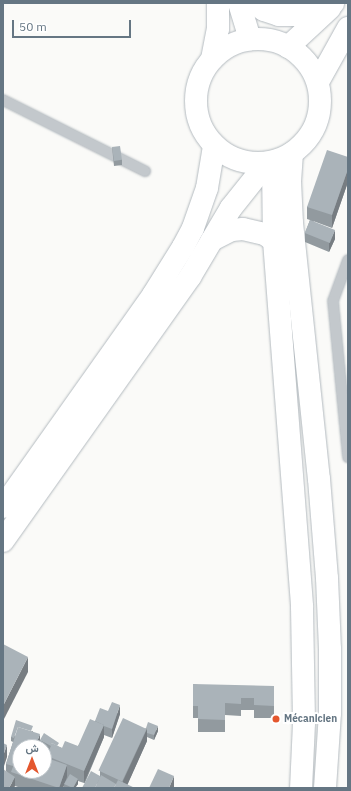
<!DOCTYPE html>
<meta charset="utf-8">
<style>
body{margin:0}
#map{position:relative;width:351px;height:791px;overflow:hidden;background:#fafaf8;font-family:"IBM Plex Sans",Vazirmatn,sans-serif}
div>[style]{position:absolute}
.roads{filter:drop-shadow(0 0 1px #b3babf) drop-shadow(0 0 1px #b3babf)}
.lane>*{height:10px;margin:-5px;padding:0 5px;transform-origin:5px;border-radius:5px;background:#c3c8cc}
.secondary>*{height:22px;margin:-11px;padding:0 11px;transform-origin:11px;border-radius:11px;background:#fff}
.secondary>.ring{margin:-11px;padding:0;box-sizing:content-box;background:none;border:22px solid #fff;border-radius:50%}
.wall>*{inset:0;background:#929a9f}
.shaded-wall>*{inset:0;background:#777d82}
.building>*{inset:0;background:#aab3b9;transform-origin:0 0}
.dots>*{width:11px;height:11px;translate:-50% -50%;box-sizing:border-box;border:2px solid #fff;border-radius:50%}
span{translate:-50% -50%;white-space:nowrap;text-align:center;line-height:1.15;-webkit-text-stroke:4px #fff;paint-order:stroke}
.poi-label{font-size:10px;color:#657683;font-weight:700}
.left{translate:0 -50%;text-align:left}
.frame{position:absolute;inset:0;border:4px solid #657683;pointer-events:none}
.north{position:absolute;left:12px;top:739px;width:40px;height:40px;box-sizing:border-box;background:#fff;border:1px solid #c1c8cd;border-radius:50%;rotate:0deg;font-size:11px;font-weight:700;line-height:16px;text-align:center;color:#657683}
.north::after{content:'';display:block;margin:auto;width:14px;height:18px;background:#e4572e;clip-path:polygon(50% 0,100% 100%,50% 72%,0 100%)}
.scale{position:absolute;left:12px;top:20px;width:119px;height:18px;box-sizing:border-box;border:2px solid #657683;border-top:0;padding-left:5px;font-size:12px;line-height:14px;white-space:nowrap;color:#657683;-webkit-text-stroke:3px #fff;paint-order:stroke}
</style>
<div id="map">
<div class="roads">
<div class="lane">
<div style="left:3px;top:100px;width:159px;rotate:26.6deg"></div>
<div style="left:348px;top:260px;width:44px;rotate:110.1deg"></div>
<div style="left:333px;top:301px;width:157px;rotate:84.5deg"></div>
</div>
<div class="secondary">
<div style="left:239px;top:3px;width:38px;rotate:73deg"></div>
<div style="left:253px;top:3px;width:13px;rotate:32deg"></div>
<div style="left:264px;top:10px;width:16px;rotate:18deg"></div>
<div style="left:279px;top:15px;width:16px"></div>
<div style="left:295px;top:15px;width:15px;rotate:-11deg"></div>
<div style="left:310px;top:12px;width:25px;rotate:-21deg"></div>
<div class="ring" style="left:196px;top:39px;width:102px;height:102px"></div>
<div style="left:288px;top:47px;width:57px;rotate:-42.9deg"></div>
<div style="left:212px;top:59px;width:31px;rotate:-79deg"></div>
<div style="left:218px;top:29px;width:26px;rotate:-90deg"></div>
<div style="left:318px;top:82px;width:62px;rotate:-60.9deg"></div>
<div style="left:292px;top:153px;width:28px;rotate:94deg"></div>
<div style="left:290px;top:181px;width:42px;rotate:87.3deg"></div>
<div style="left:292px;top:223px;width:257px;rotate:84deg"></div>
<div style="left:319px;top:479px;width:99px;rotate:85.4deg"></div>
<div style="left:327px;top:578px;width:71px;rotate:87.6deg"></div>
<div style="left:330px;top:649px;width:64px;rotate:90deg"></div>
<div style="left:330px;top:713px;width:75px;rotate:93.8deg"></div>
<div style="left:273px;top:162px;width:79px;rotate:89.3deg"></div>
<div style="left:274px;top:241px;width:367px;rotate:85.6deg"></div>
<div style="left:302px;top:607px;width:116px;rotate:89deg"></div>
<div style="left:304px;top:723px;width:65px;rotate:92.6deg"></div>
<div style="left:212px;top:240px;width:22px;rotate:-27deg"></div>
<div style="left:232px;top:230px;width:11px;rotate:-5deg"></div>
<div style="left:243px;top:229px;width:23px;rotate:13deg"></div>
<div style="left:265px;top:234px;width:11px;rotate:38deg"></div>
<div style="left:3px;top:507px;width:260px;rotate:-54.7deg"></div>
<div style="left:153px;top:295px;width:57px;rotate:-58deg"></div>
<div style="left:183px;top:247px;width:21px;rotate:-62deg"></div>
<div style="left:193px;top:228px;width:42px;rotate:-70.7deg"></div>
<div style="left:207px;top:188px;width:43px;rotate:-80.5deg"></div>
<div style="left:3px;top:541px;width:324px;rotate:-54.7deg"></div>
<div style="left:190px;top:277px;width:80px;rotate:-59.3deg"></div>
<div style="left:231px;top:208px;width:58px;rotate:-51.3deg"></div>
</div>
</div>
<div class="wall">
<div style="clip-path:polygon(112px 147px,122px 160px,122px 165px,114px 166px)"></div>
<div style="clip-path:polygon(348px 157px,348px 182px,332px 228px,313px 221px,335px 239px,329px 252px,305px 242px,305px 233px,310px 220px,307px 219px,307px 207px)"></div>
<div style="clip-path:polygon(193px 684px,274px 699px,274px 718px,254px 718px,254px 710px,241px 710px,241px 716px,225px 715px,225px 732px,198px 732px,198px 718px,193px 718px)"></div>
<div style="clip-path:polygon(108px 711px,120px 714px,112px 738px,104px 735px,104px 737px,85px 783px,100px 776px,100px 771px,146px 728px,158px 731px,154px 740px,147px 737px,147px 741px,127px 785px,84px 783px,78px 781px,78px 784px,75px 788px,64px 788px,64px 784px,63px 788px,21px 788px,15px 786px,6px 771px,6px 764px,13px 742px,11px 741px,11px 737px,33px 731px,33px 732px,40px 743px,20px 771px,47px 758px,47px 756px,49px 750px,40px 744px,40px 740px,62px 748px,78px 746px,95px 721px)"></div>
</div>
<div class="shaded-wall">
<div style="clip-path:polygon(348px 169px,348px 182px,332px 228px,332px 215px)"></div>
<div style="clip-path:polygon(335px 230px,335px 239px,329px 252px,329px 243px)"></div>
<div style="clip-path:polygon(28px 657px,28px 672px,3px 721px,3px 706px)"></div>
<div style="clip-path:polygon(120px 705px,120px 714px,112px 738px,112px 729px)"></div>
<div style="clip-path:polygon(104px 725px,104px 737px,84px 783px,84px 771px)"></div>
<div style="clip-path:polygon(158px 726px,158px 731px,154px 740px,154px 735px)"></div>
<div style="clip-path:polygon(147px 729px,147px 741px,126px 788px,123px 788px,123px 781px)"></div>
<div style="clip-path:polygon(40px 734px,40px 743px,38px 747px,35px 747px)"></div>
<div style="clip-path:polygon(7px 745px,7px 757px,3px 769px,3px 756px)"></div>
<div style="clip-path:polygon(67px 765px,67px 777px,63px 788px,59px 788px)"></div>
<div style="clip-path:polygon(174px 776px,174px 788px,169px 788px)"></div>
<div style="clip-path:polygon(15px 777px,15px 786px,14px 788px,9px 788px)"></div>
<div style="clip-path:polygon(78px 779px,78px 784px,75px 788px,73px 788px)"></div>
</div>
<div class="building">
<div style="left:120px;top:146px;width:14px;height:8px;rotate:82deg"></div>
<div style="clip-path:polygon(327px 150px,348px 157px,348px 169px,332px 215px,307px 207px)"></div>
<div style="left:310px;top:220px;width:27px;height:14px;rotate:22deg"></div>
<div style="clip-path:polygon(3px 644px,28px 657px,3px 706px)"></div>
<div style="clip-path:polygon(193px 684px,274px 686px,274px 706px,254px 705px,254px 698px,241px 698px,241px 704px,225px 703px,225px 720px,198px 719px,198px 706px,193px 706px)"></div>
<div style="clip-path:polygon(112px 702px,120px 705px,112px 729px,104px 726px,104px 725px,95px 721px,100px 708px,108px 711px)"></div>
<div style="left:123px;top:718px;width:26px;height:58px;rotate:25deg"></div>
<div style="clip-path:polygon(90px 719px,104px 725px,84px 771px,47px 756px,52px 743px,62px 748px,65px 741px,78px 746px)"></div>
<div style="clip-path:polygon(16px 720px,33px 726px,31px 731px,18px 727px,14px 738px,11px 737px)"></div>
<div style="clip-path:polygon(148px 722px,158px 726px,154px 735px,147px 733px,147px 729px,146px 728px)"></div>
<div style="clip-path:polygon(18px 727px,40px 734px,35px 747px,20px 747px,20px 766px,14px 764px,13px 766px,6px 764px)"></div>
<div style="clip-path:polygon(44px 733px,59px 743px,57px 746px,52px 743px,51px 746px,40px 740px)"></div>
<div style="clip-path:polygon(3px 743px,7px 745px,3px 756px)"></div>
<div style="clip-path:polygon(44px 757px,67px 765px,59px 788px,11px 772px,14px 764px,20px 766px,20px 771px,44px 771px)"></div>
<div style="clip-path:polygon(3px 769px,15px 777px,9px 788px,3px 788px)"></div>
<div style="clip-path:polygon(158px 769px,174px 776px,169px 788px,149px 788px)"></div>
<div style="clip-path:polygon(91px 771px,100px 776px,100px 778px,95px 788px,82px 788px)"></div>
<div style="clip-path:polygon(70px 774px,78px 779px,73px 788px,64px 784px)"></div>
<div style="clip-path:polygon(101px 775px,116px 784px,114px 788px,95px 788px)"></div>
<div style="clip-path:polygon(118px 780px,135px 788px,114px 788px)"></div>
</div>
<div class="dots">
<div style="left:276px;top:719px;background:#e4572e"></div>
</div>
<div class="poi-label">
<span class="left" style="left:284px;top:719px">Mécanicien</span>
</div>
<div class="frame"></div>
<div class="north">ش</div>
<div class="scale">50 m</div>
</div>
